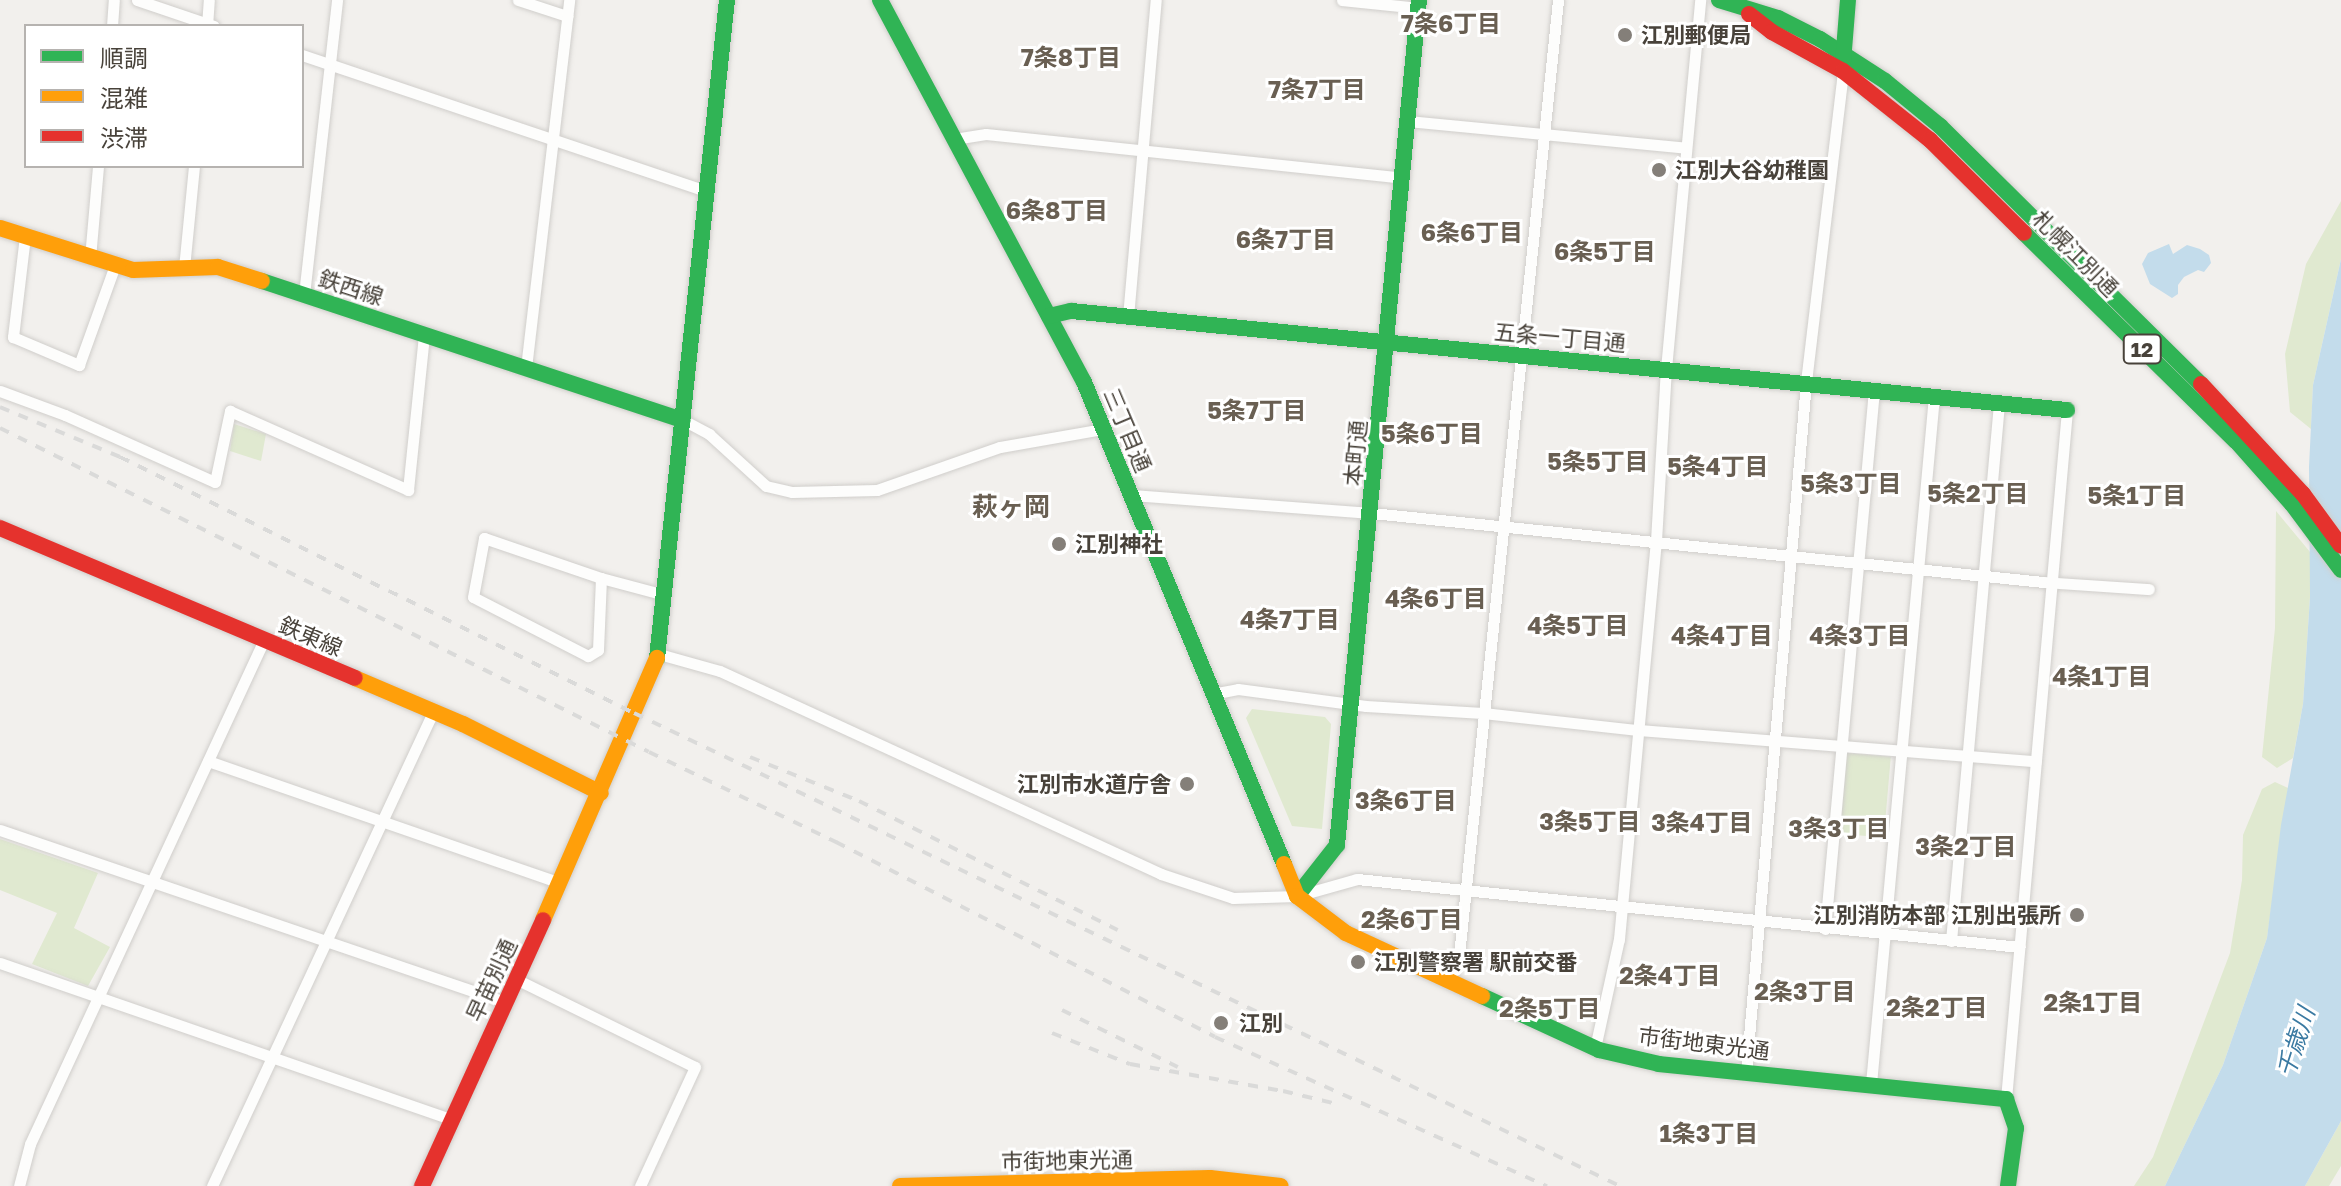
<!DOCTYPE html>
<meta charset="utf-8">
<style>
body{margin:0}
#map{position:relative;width:2341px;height:1186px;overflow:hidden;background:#f2f0ed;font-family:"Golos Text","Noto Sans JP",sans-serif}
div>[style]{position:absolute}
.green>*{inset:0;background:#e0e9d0;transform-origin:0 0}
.water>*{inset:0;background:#c3dceb}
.roads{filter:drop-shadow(0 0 2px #d0cecb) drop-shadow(0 0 2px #d0cecb)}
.street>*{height:11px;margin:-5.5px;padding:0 5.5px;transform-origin:5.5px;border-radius:5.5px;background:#fdfdfc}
.fast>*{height:16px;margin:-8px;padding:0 8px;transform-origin:8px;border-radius:8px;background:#30b455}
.slow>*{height:16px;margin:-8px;padding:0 8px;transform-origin:8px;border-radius:8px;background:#ff9f0a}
.jam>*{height:16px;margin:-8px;padding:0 8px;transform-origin:8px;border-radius:8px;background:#e5322d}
.rail>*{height:4px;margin-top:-2px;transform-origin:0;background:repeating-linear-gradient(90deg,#dadad9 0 10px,transparent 0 20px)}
.dots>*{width:22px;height:22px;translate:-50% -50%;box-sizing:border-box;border:4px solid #fff;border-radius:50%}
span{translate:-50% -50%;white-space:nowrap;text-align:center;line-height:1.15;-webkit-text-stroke:6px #fff;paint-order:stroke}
.shield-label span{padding:2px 6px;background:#fff;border:2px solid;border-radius:6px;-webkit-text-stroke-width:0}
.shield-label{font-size:20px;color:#48423a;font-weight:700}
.poi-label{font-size:22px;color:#48423a;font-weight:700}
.left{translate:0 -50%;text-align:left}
.right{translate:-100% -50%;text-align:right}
.street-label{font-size:22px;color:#48423a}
.neighbourhood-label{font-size:24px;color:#695f52;font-weight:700}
.water-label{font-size:24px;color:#3b7aa2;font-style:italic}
.quarter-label{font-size:26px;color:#695f52;font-weight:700}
.legend{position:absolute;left:24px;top:24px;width:280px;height:144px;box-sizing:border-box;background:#fff;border:2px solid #b6b3b0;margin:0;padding:10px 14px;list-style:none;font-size:24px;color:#48423a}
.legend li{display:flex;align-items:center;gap:16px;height:40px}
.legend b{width:40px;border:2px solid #b6b3b0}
</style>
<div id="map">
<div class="green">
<div style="clip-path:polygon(2341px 201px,2341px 259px,2313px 385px,2311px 429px,2290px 412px,2285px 354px,2306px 264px)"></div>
<div style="clip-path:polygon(234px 424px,266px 434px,261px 461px,230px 451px)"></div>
<div style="clip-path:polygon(2276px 511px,2310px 552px,2310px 597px,2303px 704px,2293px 758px,2277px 768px,2262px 757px,2275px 628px)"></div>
<div style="clip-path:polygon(1252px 709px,1325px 717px,1331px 724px,1322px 829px,1292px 826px,1246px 718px)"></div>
<div style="left:1847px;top:753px;width:44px;height:81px;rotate:5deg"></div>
<div style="clip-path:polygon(2275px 782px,2288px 788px,2267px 938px,2223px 1065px,2165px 1186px,2134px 1186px,2153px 1157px,2230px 953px,2242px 880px,2243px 835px,2262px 789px)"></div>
<div style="clip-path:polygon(0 839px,98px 873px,74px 928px,110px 947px,88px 986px,32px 964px,57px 913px,0 890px)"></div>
<div style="clip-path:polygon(2341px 1121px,2341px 1166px,2329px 1186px,2305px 1186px)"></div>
</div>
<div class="water">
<div style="clip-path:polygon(2169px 244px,2173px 254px,2187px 245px,2200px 249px,2209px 255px,2211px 263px,2204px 272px,2198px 270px,2184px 277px,2178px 285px,2178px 294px,2172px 298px,2150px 284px,2142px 264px,2148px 253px)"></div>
<div style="clip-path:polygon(2341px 259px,2341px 1121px,2305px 1186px,2165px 1186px,2223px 1065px,2267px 938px,2281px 825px,2303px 704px,2310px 597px,2309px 467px,2313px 385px)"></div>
</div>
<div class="roads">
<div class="street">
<div style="left:137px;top:0;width:81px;rotate:18.7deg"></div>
<div style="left:518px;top:0;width:52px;rotate:18.1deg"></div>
<div style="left:1342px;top:0;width:77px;rotate:5.9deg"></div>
<div style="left:112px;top:26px;width:26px;rotate:-86deg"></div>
<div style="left:207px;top:26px;width:26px;rotate:-86deg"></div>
<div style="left:302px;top:55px;width:427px;rotate:18.6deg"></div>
<div style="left:1408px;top:121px;width:279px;rotate:5.5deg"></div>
<div style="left:954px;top:139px;width:32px;rotate:-9deg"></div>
<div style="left:986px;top:134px;width:419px;rotate:6deg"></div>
<div style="left:25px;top:236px;width:102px;rotate:96.8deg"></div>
<div style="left:13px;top:337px;width:72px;rotate:23deg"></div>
<div style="left:79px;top:365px;width:106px;rotate:-70.2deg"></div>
<div style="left:90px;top:258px;width:92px;rotate:-85deg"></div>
<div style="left:184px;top:268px;width:102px;rotate:-84.4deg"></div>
<div style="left:304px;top:295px;width:297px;rotate:-83.6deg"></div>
<div style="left:1128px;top:317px;width:318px;rotate:-85deg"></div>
<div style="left:526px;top:368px;width:371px;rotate:-83.3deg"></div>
<div style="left:0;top:391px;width:69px;rotate:20.3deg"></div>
<div style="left:65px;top:415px;width:164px;rotate:24.1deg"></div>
<div style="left:215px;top:482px;width:73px;rotate:-78.1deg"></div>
<div style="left:230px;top:411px;width:195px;rotate:23.9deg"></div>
<div style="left:408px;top:490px;width:157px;rotate:-84.1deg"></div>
<div style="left:683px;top:420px;width:30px;rotate:28deg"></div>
<div style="left:709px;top:434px;width:77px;rotate:42.4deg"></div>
<div style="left:766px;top:486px;width:27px;rotate:13deg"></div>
<div style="left:792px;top:492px;width:85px;rotate:-1.3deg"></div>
<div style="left:877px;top:490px;width:130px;rotate:-19.3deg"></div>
<div style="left:1000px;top:447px;width:105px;rotate:-9.9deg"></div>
<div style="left:1131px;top:495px;width:242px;rotate:4.3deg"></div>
<div style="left:1372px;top:513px;width:675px;rotate:5.87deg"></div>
<div style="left:2043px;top:582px;width:106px;rotate:3.8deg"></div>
<div style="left:601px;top:578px;width:72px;rotate:92.4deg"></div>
<div style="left:598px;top:650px;width:12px;rotate:149deg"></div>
<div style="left:588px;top:656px;width:129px;rotate:-152.8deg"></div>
<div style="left:473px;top:597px;width:60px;rotate:-79.4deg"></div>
<div style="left:484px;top:538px;width:124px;rotate:18.9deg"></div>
<div style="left:601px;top:578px;width:66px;rotate:14.9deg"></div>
<div style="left:659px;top:654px;width:63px;rotate:15.6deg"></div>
<div style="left:720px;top:671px;width:485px;rotate:24.7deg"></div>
<div style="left:1161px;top:874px;width:76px;rotate:18.4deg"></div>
<div style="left:1233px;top:898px;width:64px;rotate:-1.8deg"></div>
<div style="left:1297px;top:896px;width:62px;rotate:-15.8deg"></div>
<div style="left:1357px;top:879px;width:666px;rotate:5.86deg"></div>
<div style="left:1212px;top:694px;width:26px;rotate:-11deg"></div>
<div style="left:1238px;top:689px;width:129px;rotate:7.6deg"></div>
<div style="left:1366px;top:706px;width:117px;rotate:3.4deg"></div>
<div style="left:1483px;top:713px;width:156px;rotate:6.3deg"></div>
<div style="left:1638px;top:730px;width:399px;rotate:4.5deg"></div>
<div style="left:208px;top:761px;width:373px;rotate:19.1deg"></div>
<div style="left:0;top:830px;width:533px;rotate:18.81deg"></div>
<div style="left:1825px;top:929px;width:541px;rotate:-84.81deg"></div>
<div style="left:1951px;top:941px;width:540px;rotate:-84.9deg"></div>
<div style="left:0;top:963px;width:477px;rotate:19.1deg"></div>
<div style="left:516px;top:979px;width:199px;rotate:26.2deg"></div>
<div style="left:695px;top:1067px;width:131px;rotate:114.8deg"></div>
<div style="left:1449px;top:981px;width:28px;rotate:-69deg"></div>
<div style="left:1459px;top:955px;width:960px;rotate:-84.08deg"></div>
<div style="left:1595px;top:1048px;width:112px;rotate:-77.6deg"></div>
<div style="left:1619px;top:939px;width:400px;rotate:-84.7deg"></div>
<div style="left:1656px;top:541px;width:172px;rotate:-86.7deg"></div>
<div style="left:1666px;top:369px;width:371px;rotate:-84.7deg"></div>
<div style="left:1746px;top:1071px;width:692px;rotate:-85.02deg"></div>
<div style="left:1806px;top:382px;width:313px;rotate:-83.2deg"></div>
<div style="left:1871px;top:1084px;width:691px;rotate:-84.77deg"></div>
<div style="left:2006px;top:1099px;width:692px;rotate:-84.94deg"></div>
<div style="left:19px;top:1186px;width:43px;rotate:-75.3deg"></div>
<div style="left:30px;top:1144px;width:556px;rotate:-65.1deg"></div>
<div style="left:212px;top:1186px;width:523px;rotate:-65deg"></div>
</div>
<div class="fast">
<div style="left:880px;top:0;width:433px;rotate:61.9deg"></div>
<div style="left:1084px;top:382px;width:522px;rotate:67.46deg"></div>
<div style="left:1719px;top:0;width:62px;rotate:17deg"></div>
<div style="left:1778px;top:18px;width:47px;rotate:26.6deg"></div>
<div style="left:1820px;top:39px;width:77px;rotate:32.9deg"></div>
<div style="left:1885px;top:81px;width:71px;rotate:39.3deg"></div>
<div style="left:1940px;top:126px;width:367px;rotate:44.7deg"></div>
<div style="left:1843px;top:62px;width:62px;rotate:-85.4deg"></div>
<div style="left:2024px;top:233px;width:297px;rotate:44.5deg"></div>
<div style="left:2236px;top:441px;width:84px;rotate:48.4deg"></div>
<div style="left:2292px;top:504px;width:82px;rotate:53.4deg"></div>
<div style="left:262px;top:281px;width:443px;rotate:18.3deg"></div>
<div style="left:1049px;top:316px;width:23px;rotate:-13deg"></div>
<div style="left:1071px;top:311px;width:1001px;rotate:5.68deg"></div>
<div style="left:657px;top:658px;width:662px;rotate:-83.93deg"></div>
<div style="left:1297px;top:896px;width:65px;rotate:-51.9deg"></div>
<div style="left:1337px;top:845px;width:849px;rotate:-84.46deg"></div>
<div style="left:1482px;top:996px;width:129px;rotate:24.8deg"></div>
<div style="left:1599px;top:1050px;width:62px;rotate:13.1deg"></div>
<div style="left:1659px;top:1064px;width:349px;rotate:5.8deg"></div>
<div style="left:2006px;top:1099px;width:31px;rotate:71deg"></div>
<div style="left:2016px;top:1128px;width:59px;rotate:97.9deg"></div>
</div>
<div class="slow">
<div style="left:0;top:228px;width:139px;rotate:17.5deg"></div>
<div style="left:133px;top:270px;width:85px;rotate:-2deg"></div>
<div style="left:218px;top:267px;width:46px;rotate:17.7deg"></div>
<div style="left:355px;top:678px;width:117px;rotate:23.1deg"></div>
<div style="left:463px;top:724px;width:154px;rotate:26.6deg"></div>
<div style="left:1284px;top:864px;width:35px;rotate:68deg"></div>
<div style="left:1297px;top:896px;width:61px;rotate:37.1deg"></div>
<div style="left:1346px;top:933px;width:150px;rotate:24.9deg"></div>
<div style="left:543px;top:920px;width:286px;rotate:-66.5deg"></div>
<div style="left:900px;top:1186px;width:310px;rotate:-1.5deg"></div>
<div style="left:1210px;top:1178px;width:71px;rotate:6.4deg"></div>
</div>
<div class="jam">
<div style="left:1749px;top:14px;width:29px;rotate:38deg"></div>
<div style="left:1772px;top:32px;width:81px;rotate:28.8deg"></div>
<div style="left:1843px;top:71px;width:111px;rotate:38.4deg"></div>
<div style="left:1930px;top:140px;width:132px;rotate:44.7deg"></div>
<div style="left:2201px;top:384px;width:150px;rotate:47.2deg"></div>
<div style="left:2303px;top:494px;width:64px;rotate:53.8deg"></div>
<div style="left:0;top:528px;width:385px;rotate:22.9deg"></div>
<div style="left:422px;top:1186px;width:292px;rotate:-65.5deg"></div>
</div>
</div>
<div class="rail">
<div style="left:0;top:407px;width:130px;rotate:22.6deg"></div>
<div style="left:120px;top:457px;width:574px;rotate:26.48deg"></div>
<div style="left:634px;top:713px;width:1094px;rotate:25.63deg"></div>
<div style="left:0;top:428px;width:725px;rotate:26.53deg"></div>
<div style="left:649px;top:752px;width:208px;rotate:25.7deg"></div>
<div style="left:836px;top:842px;width:426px;rotate:27.2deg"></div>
<div style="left:1215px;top:1037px;width:364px;rotate:24.2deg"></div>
<div style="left:750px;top:757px;width:118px;rotate:22deg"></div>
<div style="left:859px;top:801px;width:289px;rotate:26.5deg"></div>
<div style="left:1062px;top:1010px;width:129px;rotate:26.2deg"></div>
<div style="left:1052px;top:1033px;width:84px;rotate:21.7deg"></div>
<div style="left:1130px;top:1064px;width:155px;rotate:10deg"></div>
<div style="left:1283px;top:1091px;width:56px;rotate:13.5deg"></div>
</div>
<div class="dots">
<div style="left:1625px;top:35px;background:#847f79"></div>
<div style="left:1659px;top:170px;background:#847f79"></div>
<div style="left:1059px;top:544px;background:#847f79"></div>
<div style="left:1187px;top:784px;background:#847f79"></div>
<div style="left:2077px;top:915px;background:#847f79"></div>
<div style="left:1358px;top:962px;background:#847f79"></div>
<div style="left:1221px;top:1023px;background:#847f79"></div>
</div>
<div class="shield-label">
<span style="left:2142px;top:349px">12</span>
</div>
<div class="poi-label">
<span class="left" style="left:1641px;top:35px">江別郵便局</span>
<span class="left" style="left:1675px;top:170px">江別大谷幼稚園</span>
<span class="left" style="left:1075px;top:544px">江別神社</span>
<span class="right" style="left:1171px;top:784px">江別市水道庁舎</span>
<span class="right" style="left:2061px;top:915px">江別消防本部 江別出張所</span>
<span class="left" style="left:1374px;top:962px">江別警察署 駅前交番</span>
<span class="left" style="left:1239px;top:1023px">江別</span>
</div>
<div class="street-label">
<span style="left:2076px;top:253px;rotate:45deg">札幌江別通</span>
<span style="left:351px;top:287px;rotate:18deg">鉄西線</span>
<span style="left:1560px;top:337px;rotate:5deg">五条一丁目通</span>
<span style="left:1128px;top:430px;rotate:67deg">三丁目通</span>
<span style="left:1355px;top:453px;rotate:-85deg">本町通</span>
<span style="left:311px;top:636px;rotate:23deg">鉄東線</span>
<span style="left:491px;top:980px;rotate:-65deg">早苗別通</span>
<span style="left:1704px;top:1043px;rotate:7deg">市街地東光通</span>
<span style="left:1067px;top:1160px;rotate:-1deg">市街地東光通</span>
</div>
<div class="neighbourhood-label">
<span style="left:1451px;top:23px">7条6丁目</span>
<span style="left:1071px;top:57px">7条8丁目</span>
<span style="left:1317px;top:89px">7条7丁目</span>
<span style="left:1057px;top:210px">6条8丁目</span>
<span style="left:1472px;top:232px">6条6丁目</span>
<span style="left:1286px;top:239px">6条7丁目</span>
<span style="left:1605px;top:251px">6条5丁目</span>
<span style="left:1257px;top:410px">5条7丁目</span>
<span style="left:1432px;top:433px">5条6丁目</span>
<span style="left:1598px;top:461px">5条5丁目</span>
<span style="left:1718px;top:466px">5条4丁目</span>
<span style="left:1851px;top:483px">5条3丁目</span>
<span style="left:1978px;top:493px">5条2丁目</span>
<span style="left:2137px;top:495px">5条1丁目</span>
<span style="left:1436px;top:598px">4条6丁目</span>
<span style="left:1290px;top:619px">4条7丁目</span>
<span style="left:1578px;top:625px">4条5丁目</span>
<span style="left:1722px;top:635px">4条4丁目</span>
<span style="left:1860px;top:635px">4条3丁目</span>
<span style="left:2102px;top:676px">4条1丁目</span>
<span style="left:1406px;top:800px">3条6丁目</span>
<span style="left:1590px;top:821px">3条5丁目</span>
<span style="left:1702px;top:822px">3条4丁目</span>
<span style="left:1839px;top:828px">3条3丁目</span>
<span style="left:1966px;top:846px">3条2丁目</span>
<span style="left:1412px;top:919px">2条6丁目</span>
<span style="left:1670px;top:975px">2条4丁目</span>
<span style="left:1805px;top:991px">2条3丁目</span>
<span style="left:2093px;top:1002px">2条1丁目</span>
<span style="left:1937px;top:1007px">2条2丁目</span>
<span style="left:1550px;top:1008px">2条5丁目</span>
<span style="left:1709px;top:1133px">1条3丁目</span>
</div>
<div class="water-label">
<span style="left:2295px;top:1042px;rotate:-72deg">千歳川</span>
</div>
<div class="quarter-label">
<span style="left:1011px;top:507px">萩ヶ岡</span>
</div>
<ul class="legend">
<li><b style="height:10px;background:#30b455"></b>順調</li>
<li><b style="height:10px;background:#ff9f0a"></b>混雑</li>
<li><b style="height:10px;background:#e5322d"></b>渋滞</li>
</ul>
</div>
